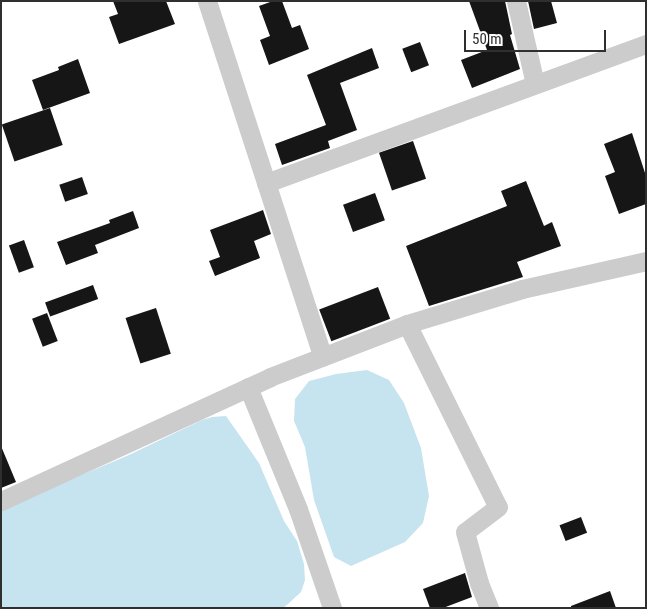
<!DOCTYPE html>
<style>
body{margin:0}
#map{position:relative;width:647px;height:609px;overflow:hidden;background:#fff;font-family:"Roboto Condensed",sans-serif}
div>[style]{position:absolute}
.water>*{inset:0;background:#c6e4ef}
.building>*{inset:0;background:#161616;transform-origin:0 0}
.street>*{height:19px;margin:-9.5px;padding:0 9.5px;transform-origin:9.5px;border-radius:9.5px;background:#ccc}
span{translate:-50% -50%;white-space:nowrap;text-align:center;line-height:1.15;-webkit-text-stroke:5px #fff;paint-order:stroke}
.frame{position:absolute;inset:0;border:2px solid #2f2f2f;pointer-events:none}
.scale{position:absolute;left:464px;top:30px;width:142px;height:22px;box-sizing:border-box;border:2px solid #2f2f2f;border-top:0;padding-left:6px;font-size:15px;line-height:18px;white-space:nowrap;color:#2f2f2f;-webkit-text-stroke:4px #fff;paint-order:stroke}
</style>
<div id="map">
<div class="water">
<div style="clip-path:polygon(367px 370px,389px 380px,404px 403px,421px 448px,429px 496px,423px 523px,405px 542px,351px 566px,334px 557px,314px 500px,305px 447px,294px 421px,295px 399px,309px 381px,336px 374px)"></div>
<div style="clip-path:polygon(226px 416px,259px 463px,284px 521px,297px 541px,304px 564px,305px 580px,301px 592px,288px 604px,283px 608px,1px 608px,1px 509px,129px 455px,202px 420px,212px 417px)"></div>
</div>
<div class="building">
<div style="clip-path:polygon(113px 1px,166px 1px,175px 24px,119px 44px,109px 17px,118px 14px)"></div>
<div style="clip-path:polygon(273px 1px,282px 1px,292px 28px,300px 25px,309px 49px,269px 65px,260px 40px,270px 36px,259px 6px)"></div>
<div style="clip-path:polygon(469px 1px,505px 1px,512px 34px,510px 35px,520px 69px,472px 88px,461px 60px,487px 50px)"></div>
<div style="clip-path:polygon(528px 1px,551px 1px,557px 23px,534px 29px)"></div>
<div style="left:420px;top:42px;width:25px;height:19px;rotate:69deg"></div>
<div style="clip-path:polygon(372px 48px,379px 68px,340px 83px,357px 130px,328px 141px,330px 148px,282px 165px,275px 144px,326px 125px,307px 75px)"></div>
<div style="clip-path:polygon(78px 59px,90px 93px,43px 110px,32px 80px,59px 70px,58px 67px)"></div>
<div style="left:50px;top:108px;width:39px;height:51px;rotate:71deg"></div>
<div style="clip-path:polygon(632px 133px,646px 176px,646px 204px,619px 214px,605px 176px,615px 172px,604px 144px)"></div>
<div style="left:413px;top:141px;width:40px;height:36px;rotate:71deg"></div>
<div style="left:82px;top:177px;width:18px;height:24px;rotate:71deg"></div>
<div style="clip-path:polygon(526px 181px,544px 226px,552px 222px,561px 246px,517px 262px,523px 277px,429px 306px,406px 246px,507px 206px,501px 191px)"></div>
<div style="left:375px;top:193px;width:29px;height:34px;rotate:70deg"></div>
<div style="clip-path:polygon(263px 210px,271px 234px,254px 241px,260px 258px,215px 276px,209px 261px,220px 257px,210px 230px)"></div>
<div style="clip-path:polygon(133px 211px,139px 228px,95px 245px,98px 253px,66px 265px,57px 242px,110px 223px,109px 220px)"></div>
<div style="left:24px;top:240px;width:29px;height:16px;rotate:70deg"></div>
<div style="left:93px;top:285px;width:15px;height:51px;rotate:70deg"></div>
<div style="left:378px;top:287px;width:34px;height:63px;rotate:69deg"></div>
<div style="left:156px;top:308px;width:48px;height:32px;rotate:72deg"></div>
<div style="left:47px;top:313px;width:30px;height:16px;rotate:69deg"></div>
<div style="clip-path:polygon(1px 446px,16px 482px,1px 488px)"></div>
<div style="left:581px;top:517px;width:17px;height:23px;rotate:69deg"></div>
<div style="clip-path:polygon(465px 573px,472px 597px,443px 608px,430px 608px,423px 589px)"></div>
<div style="clip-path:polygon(610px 591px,616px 608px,571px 608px,571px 606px)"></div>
</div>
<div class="street">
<div style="left:207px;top:1px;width:374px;rotate:72deg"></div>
<div style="left:516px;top:1px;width:85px;rotate:77.1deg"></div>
<div style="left:266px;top:183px;width:405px;rotate:-20.1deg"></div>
<div style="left:407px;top:324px;width:204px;rotate:63.6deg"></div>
<div style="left:498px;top:507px;width:41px;rotate:142.9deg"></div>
<div style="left:465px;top:532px;width:53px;rotate:74.6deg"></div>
<div style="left:479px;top:583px;width:27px;rotate:68deg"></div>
<div style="left:248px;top:387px;width:132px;rotate:67.7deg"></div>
<div style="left:298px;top:509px;width:105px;rotate:71deg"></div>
<div style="left:1px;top:501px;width:296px;rotate:-24.7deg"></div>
<div style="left:270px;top:377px;width:147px;rotate:-21.1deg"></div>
<div style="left:407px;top:324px;width:120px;rotate:-16.9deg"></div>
<div style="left:522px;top:289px;width:127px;rotate:-12.7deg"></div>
</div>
<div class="frame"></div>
<div class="scale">50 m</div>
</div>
